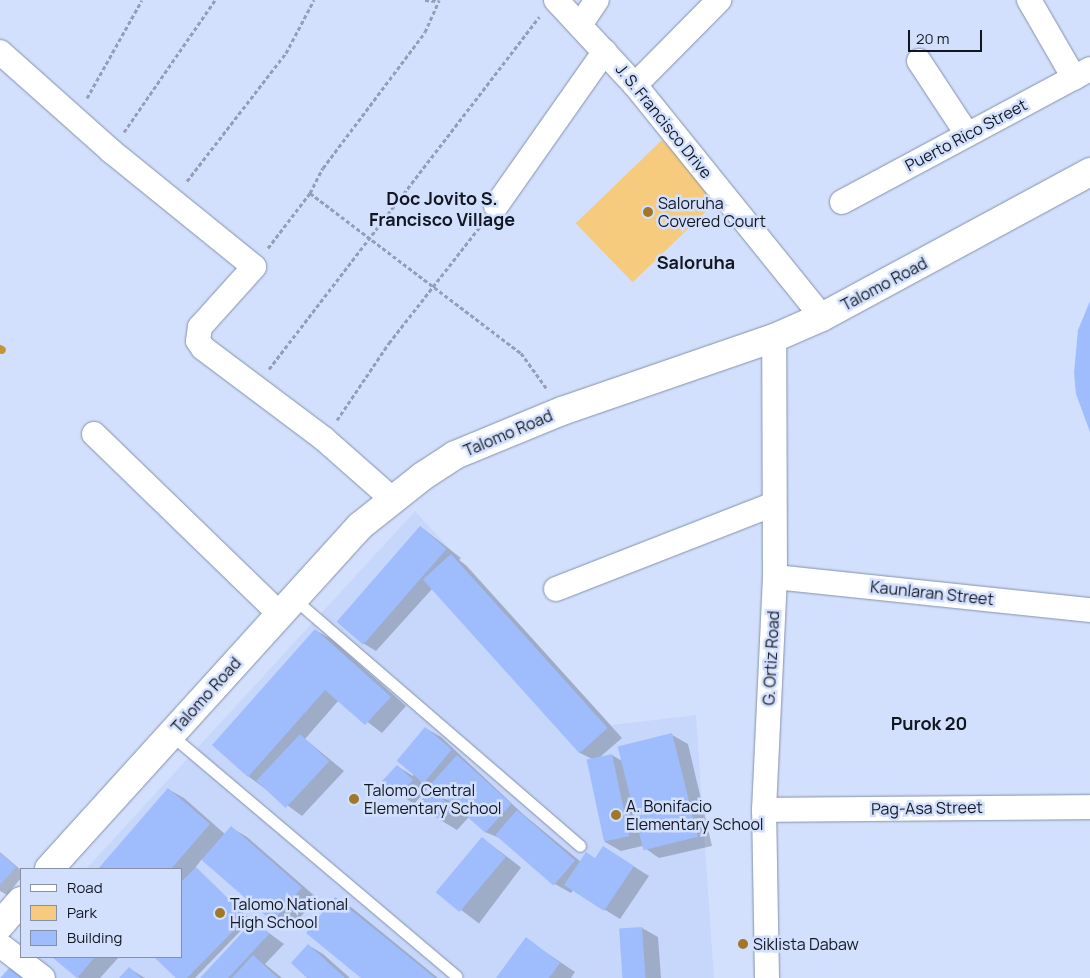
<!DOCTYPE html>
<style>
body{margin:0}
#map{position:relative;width:1090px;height:978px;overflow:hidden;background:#d3e0fd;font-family:Manrope,sans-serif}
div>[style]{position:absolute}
.built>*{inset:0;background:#c7d7fb}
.green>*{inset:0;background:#f6cb7d;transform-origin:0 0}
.shadow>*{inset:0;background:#0003;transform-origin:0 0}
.stream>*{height:8px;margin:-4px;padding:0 4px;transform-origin:4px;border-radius:4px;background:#c59535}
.building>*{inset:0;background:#9fbcfd;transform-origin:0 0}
.path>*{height:3px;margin-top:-1.5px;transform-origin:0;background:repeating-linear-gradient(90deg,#949eb5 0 4px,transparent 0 6.5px)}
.roads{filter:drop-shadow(0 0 1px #8491ab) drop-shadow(0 0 1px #8491ab)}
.lane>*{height:11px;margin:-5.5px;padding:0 5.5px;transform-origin:5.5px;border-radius:5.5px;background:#fff}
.street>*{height:24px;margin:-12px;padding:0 12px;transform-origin:12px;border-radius:12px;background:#fff}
.secondary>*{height:28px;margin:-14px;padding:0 14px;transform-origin:14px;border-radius:14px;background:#fff}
.dots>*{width:14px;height:14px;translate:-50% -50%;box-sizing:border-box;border:2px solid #d3e0fd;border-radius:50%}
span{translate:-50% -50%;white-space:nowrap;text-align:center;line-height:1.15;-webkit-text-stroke:5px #d3e0fd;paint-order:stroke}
.street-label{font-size:16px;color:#111620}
.poi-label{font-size:16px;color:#111620}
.left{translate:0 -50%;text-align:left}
.neighbourhood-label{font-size:18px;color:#111620;font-weight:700}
.legend{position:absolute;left:20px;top:868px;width:162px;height:90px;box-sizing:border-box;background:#d3e0fd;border:1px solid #858fa5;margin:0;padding:6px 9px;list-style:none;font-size:15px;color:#111620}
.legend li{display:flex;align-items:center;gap:10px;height:25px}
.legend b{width:25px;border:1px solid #858fa5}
.scale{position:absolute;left:908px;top:30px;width:74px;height:22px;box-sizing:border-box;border:2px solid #111620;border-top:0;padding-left:6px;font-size:15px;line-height:18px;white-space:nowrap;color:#111620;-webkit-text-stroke:4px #d3e0fd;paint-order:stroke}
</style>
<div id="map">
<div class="built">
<div style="clip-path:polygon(415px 511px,611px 725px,696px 715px,714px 978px,52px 978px,26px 957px,181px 957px,181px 869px,86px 869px)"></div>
</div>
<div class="green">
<div style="left:662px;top:140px;width:82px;height:120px;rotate:46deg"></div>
</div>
<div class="shadow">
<div style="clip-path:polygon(421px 527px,461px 558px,459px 560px,466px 565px,622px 738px,600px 757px,612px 755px,622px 761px,672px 735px,688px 744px,712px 846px,659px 858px,642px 846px,621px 851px,605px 842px,592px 759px,580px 753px,433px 588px,376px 651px,361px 642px)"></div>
<div style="clip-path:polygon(315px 630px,331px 639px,406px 706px,382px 733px,339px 700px,305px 739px,344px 771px,302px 816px,248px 776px)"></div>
<div style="clip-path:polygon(425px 728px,441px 737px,524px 815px,581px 862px,619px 857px,649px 876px,620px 919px,573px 890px,571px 893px,555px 884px,502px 839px,485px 832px,469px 817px,457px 830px,442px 821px,431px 791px,452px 802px,440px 790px,420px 781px,427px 789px,414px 804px,383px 782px,397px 766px,413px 776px)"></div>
<div style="clip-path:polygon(168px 789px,184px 798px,226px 835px,232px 828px,247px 837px,317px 898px,289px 930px,273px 921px,202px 859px,195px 868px,251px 920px,195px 978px,178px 978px,156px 957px,181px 957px,181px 869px,99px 869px)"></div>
<div style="left:482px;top:838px;width:49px;height:70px;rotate:37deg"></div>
<div style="clip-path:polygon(0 852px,21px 870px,21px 878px,7px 895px,0 891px)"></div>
<div style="clip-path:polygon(336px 898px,351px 907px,438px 978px,363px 978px)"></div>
<div style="clip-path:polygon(254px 922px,284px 944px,265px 964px,282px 978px,201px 978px)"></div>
<div style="clip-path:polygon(642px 928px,658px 937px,661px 978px,624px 978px,620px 930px)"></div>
<div style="clip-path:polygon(526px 939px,575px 972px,571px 978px,497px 978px)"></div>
<div style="clip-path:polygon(308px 945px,323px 954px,350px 978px,309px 978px)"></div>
<div style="clip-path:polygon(54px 957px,119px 957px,100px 978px,79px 978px)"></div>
<div style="clip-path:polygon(130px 969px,145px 978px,121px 978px)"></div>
</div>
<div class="stream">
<div style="left:0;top:349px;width:2px;rotate:27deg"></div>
</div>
<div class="building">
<div style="clip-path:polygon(1090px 301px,1090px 432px,1076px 394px,1074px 373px,1078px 330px)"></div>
<div style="left:420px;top:526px;width:35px;height:127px;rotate:41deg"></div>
<div style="left:451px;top:554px;width:234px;height:38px;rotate:48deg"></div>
<div style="clip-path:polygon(315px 629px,391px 697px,365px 725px,325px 690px,248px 777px,212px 745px)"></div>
<div style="left:425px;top:727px;width:35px;height:44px;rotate:40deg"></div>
<div style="left:672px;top:733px;width:107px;height:56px;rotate:76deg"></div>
<div style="left:300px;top:734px;width:40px;height:64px;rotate:43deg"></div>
<div style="left:612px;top:754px;width:84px;height:26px;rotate:78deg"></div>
<div style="left:457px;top:755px;width:73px;height:39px;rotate:42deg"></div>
<div style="left:397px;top:765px;width:22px;height:23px;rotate:43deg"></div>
<div style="clip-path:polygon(168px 788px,210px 824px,171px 869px,98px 869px)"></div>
<div style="left:431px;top:789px;width:29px;height:18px;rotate:41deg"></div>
<div style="left:517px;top:810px;width:77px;height:33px;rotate:41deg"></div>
<div style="left:231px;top:826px;width:94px;height:45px;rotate:41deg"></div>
<div style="left:482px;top:837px;width:31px;height:72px;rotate:40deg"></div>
<div style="clip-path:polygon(603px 846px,634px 866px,604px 911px,564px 885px,586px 852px,595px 858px)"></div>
<div style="clip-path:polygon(0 853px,16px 867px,0 885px)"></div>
<div style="clip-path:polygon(196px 867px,247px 917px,187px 978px,176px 978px,154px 957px,181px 957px,181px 882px)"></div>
<div style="clip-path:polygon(335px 897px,435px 978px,361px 978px,306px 933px)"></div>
<div style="clip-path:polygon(254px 920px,269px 934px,228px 978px,200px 978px)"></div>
<div style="left:642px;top:927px;width:51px;height:23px;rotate:86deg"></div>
<div style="clip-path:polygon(526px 937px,560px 963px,549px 978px,496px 978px)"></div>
<div style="clip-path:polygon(308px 944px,345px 978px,307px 978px,291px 963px)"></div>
<div style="clip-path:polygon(253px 955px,278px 978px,232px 978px)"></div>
<div style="clip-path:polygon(52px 957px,95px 957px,77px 978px)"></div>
<div style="clip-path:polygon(14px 963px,33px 978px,0 978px)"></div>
<div style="clip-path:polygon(129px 967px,141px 978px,119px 978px)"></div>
</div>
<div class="path">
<div style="left:425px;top:0;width:12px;rotate:5deg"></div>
<div style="left:87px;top:98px;width:112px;rotate:-60.7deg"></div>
<div style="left:124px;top:132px;width:160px;rotate:-55.4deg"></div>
<div style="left:187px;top:181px;width:162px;rotate:-52.3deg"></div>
<div style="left:286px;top:53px;width:60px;rotate:-62.2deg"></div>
<div style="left:310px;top:193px;width:265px;rotate:37.2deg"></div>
<div style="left:521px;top:353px;width:44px;rotate:54.2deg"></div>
<div style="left:268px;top:248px;width:69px;rotate:-52.6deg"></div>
<div style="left:310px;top:193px;width:28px;rotate:-63deg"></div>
<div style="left:323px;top:168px;width:170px;rotate:-53.1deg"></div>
<div style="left:425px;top:32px;width:35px;rotate:-66deg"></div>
<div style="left:269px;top:369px;width:444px;rotate:-52.5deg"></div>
<div style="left:337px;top:420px;width:93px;rotate:-56deg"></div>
<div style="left:389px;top:343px;width:151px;rotate:-52deg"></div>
</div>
<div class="roads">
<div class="lane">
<div style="left:293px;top:598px;width:379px;rotate:40.8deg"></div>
<div style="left:170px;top:734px;width:375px;rotate:40.2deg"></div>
</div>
<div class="street">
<div style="left:556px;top:0;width:116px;rotate:47.1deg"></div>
<div style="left:635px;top:85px;width:298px;rotate:51.1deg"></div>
<div style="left:1029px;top:0;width:90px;rotate:60deg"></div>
<div style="left:580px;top:25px;width:30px;rotate:-56deg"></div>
<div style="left:0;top:52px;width:149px;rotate:41.7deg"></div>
<div style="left:111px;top:151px;width:184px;rotate:39deg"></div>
<div style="left:254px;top:267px;width:81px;rotate:132deg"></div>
<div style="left:200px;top:327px;width:14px;rotate:98deg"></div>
<div style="left:198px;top:341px;width:9px;rotate:54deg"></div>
<div style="left:203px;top:348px;width:151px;rotate:36.9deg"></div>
<div style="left:324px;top:439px;width:89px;rotate:41.4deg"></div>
<div style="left:919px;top:61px;width:87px;rotate:56.7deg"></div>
<div style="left:635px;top:85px;width:120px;rotate:-45.3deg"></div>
<div style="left:842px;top:202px;width:281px;rotate:-28.2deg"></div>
<div style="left:496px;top:206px;width:189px;rotate:-54.9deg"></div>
<div style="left:94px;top:434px;width:257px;rotate:44.1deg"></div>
<div style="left:775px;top:577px;width:317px;rotate:6deg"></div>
<div style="left:556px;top:589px;width:232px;rotate:-21.3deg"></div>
<div style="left:764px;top:810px;width:326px;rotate:-0.5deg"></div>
<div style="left:0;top:945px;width:54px;rotate:37.5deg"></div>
<div style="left:767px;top:978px;width:168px;rotate:-91deg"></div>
<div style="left:764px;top:810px;width:233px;rotate:-87.3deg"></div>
<div style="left:775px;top:577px;width:239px;rotate:-90.2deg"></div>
</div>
<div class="secondary">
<div style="left:49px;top:869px;width:463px;rotate:-47.8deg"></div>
<div style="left:360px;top:526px;width:80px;rotate:-38.4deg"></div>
<div style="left:423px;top:476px;width:38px;rotate:-33deg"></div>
<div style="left:455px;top:455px;width:116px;rotate:-22.4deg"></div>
<div style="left:562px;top:411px;width:224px;rotate:-19deg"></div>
<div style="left:774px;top:338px;width:52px;rotate:-23.6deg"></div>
<div style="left:822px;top:317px;width:305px;rotate:-28.4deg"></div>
<div style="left:0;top:925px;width:32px;rotate:-49deg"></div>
</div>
</div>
<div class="dots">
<div style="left:648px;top:212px;background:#a07826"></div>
<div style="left:354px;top:799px;background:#a07826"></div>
<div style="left:616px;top:815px;background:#a07826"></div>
<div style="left:220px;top:913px;background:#a07826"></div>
<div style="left:743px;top:944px;background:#a07826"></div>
</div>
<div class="street-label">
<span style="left:664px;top:121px;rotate:51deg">J. S. Francisco Drive</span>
<span style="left:966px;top:135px;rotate:-28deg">Puerto Rico Street</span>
<span style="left:884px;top:284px;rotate:-28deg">Talomo Road</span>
<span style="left:508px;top:433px;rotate:-23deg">Talomo Road</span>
<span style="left:932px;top:593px;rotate:6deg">Kaunlaran Street</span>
<span style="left:771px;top:658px;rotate:-87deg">G. Ortiz Road</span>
<span style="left:206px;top:695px;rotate:-48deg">Talomo Road</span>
<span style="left:927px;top:808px;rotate:-1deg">Pag-Asa Street</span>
</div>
<div class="poi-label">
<span class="left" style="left:658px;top:212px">Saloruha<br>Covered Court</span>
<span class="left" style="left:364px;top:799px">Talomo Central<br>Elementary School</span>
<span class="left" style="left:626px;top:815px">A. Bonifacio<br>Elementary School</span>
<span class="left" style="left:230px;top:913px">Talomo National<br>High School</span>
<span class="left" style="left:753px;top:944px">Siklista Dabaw</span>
</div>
<div class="neighbourhood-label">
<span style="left:442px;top:209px">Doc Jovito S.<br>Francisco Village</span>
<span style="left:696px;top:262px">Saloruha</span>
<span style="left:929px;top:723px">Purok 20</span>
</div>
<ul class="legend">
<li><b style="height:6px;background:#fff"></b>Road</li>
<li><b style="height:14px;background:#f6cb7d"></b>Park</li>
<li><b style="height:14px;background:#9fbcfd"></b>Building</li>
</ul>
<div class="scale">20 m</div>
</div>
